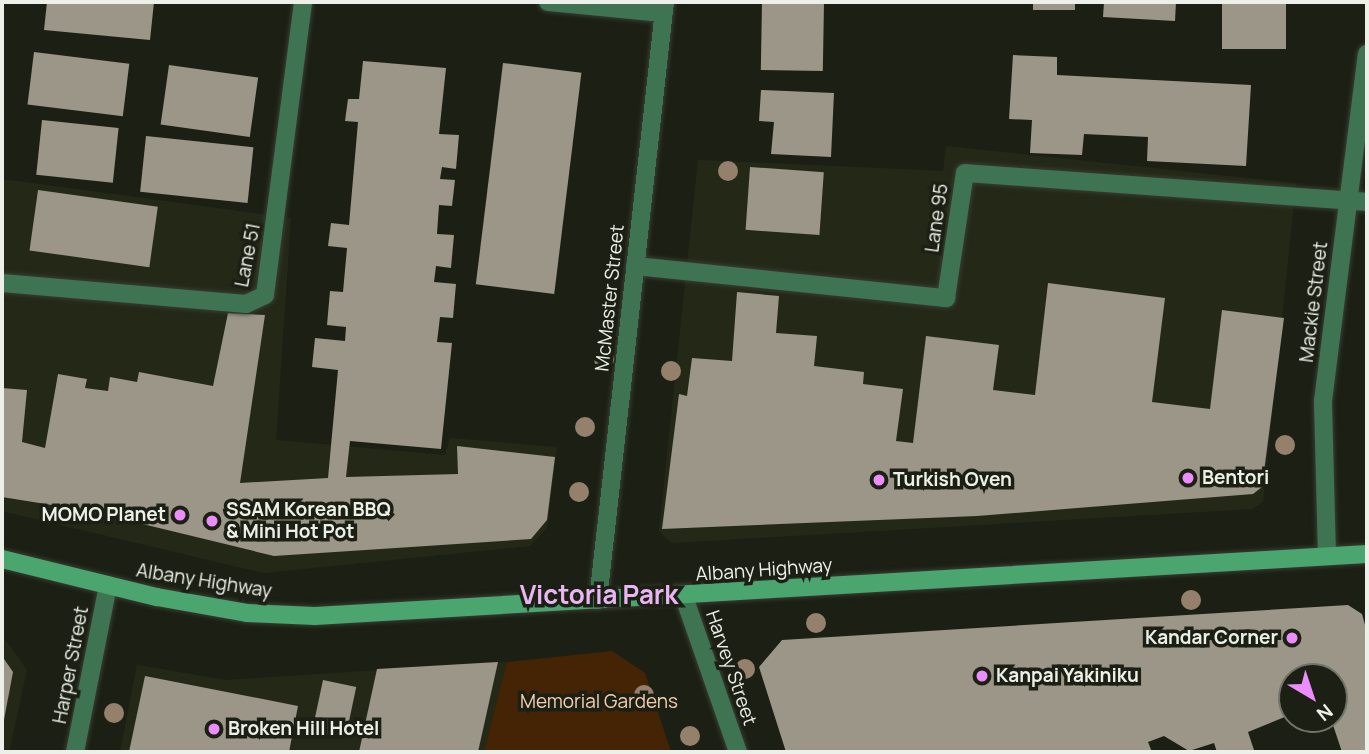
<!DOCTYPE html>
<style>
body{margin:0}
#map{position:relative;width:1369px;height:754px;overflow:hidden;background:#1c2014;font-family:Manrope,sans-serif}
div>[style]{position:absolute}
.built>*{inset:0;background:#242917}
.green>*{inset:0;background:#452406}
.building>*{inset:0;background:#9b9687;transform-origin:0 0}
.roads{filter:drop-shadow(0 0 2px #393d32) drop-shadow(0 0 2px #393d32)}
.service>*{height:18px;margin:-9px;padding:0 9px;transform-origin:9px;border-radius:9px;background:#3e7452}
.minor>*{height:18px;margin:-9px;padding:0 9px;transform-origin:9px;border-radius:9px;background:#3e7452}
.secondary>*{height:18px;margin:-9px;padding:0 9px;transform-origin:9px;border-radius:9px;background:#4aa56e}
.trees>*{width:20px;height:20px;margin:-10px;border-radius:50%;background:#94806b}
.dots>*{width:19px;height:19px;translate:-50% -50%;box-sizing:border-box;border:4px solid #1c2014;border-radius:50%}
span{translate:-50% -50%;white-space:nowrap;text-align:center;line-height:1.15;-webkit-text-stroke:7px #1c2014;paint-order:stroke}
.street-label{font-size:19px;color:#edf0e8}
.poi-label{font-size:19px;color:#edf0e8;font-weight:700}
.left{translate:0 -50%;text-align:left}
.right{translate:-100% -50%;text-align:right}
.park-label{font-size:19px;color:#f6cfb2}
.district-label{font-size:26px;color:#e9b5f2;font-weight:700}
.frame{position:absolute;inset:0;border:4px solid #edf0e8;pointer-events:none}
.north{position:absolute;left:1278px;top:663px;width:70px;height:70px;box-sizing:border-box;background:#1c2014;border:2px solid #707369;border-radius:50%;rotate:141deg;font-size:19px;font-weight:700;line-height:28px;text-align:center;color:#edf0e8}
.north::after{content:'';display:block;margin:auto;width:24px;height:32px;background:#eb8dfc;clip-path:polygon(50% 0,100% 100%,50% 72%,0 100%)}
</style>
<div id="map">
<div class="built">
<div style="clip-path:polygon(946px 146px,1296px 183px,1263px 502px,1252px 509px,672px 543px,659px 531px,698px 160px,943px 171px)"></div>
<div style="clip-path:polygon(2px 179px,291px 218px,276px 440px,445px 455px,450px 438px,557px 447px,547px 528px,530px 546px,263px 573px,2px 511px)"></div>
<div style="clip-path:polygon(2px 635px,27px 670px,9px 752px,2px 752px)"></div>
<div style="clip-path:polygon(507px 662px,484px 752px,120px 752px,137px 665px,226px 680px)"></div>
</div>
<div class="green">
<div style="clip-path:polygon(612px 651px,645px 673px,671px 752px,484px 752px,507px 662px)"></div>
</div>
<div class="building">
<div style="clip-path:polygon(47px 2px,154px 2px,150px 40px,44px 30px)"></div>
<div style="left:762px;top:2px;width:62px;height:68px;rotate:1deg"></div>
<div style="left:1033px;top:2px;width:42px;height:8px"></div>
<div style="clip-path:polygon(1104px 2px,1176px 2px,1175px 21px,1103px 17px)"></div>
<div style="left:1222px;top:2px;width:64px;height:47px"></div>
<div style="left:34px;top:52px;width:96px;height:53px;rotate:7deg"></div>
<div style="clip-path:polygon(1013px 55px,1057px 57px,1057px 75px,1251px 85px,1246px 166px,1147px 161px,1148px 137px,1084px 134px,1082px 155px,1030px 153px,1032px 120px,1009px 119px)"></div>
<div style="clip-path:polygon(363px 61px,446px 68px,439px 134px,459px 135px,456px 169px,442px 167px,440px 179px,455px 180px,452px 206px,439px 205px,437px 234px,454px 235px,451px 268px,436px 266px,434px 282px,456px 284px,453px 318px,440px 317px,437px 342px,452px 343px,441px 449px,350px 441px,346px 477px,458px 474px,457px 446px,555px 457px,547px 520px,531px 539px,274px 556px,89px 511px,2px 497px,2px 388px,27px 390px,22px 442px,45px 448px,58px 374px,87px 379px,85px 388px,108px 391px,110px 377px,137px 382px,139px 372px,213px 386px,228px 313px,265px 315px,240px 483px,328px 478px,338px 370px,312px 367px,315px 338px,345px 341px,346px 327px,327px 325px,330px 291px,343px 292px,347px 248px,328px 246px,331px 223px,349px 225px,358px 122px,345px 121px,348px 99px,359px 99px)"></div>
<div style="left:503px;top:63px;width:79px;height:223px;rotate:7deg"></div>
<div style="left:169px;top:65px;width:90px;height:60px;rotate:8deg"></div>
<div style="clip-path:polygon(761px 90px,834px 93px,831px 157px,771px 154px,774px 122px,759px 121px)"></div>
<div style="left:42px;top:120px;width:77px;height:55px;rotate:6deg"></div>
<div style="left:146px;top:136px;width:108px;height:56px;rotate:6deg"></div>
<div style="left:750px;top:167px;width:74px;height:63px;rotate:4deg"></div>
<div style="left:38px;top:190px;width:121px;height:61px;rotate:8deg"></div>
<div style="clip-path:polygon(1048px 283px,1165px 298px,1152px 402px,1210px 409px,1222px 310px,1284px 318px,1262px 487px,1253px 494px,977px 516px,662px 529px,679px 394px,687px 396px,692px 358px,732px 361px,737px 292px,779px 296px,776px 333px,817px 336px,814px 366px,864px 372px,863px 384px,903px 389px,896px 441px,913px 443px,926px 336px,999px 345px,993px 390px,1035px 395px)"></div>
<div style="clip-path:polygon(1348px 605px,1362px 614px,1367px 632px,1367px 752px,1342px 752px,1331px 719px,1334px 677px,1292px 677px,1292px 714px,1248px 732px,1254px 750px,1247px 752px,1217px 752px,1214px 743px,1189px 751px,1164px 736px,1148px 742px,1152px 752px,786px 752px,759px 667px,782px 640px)"></div>
<div style="clip-path:polygon(2px 656px,13px 672px,3px 725px,2px 725px)"></div>
<div style="clip-path:polygon(498px 662px,478px 752px,359px 752px,377px 669px)"></div>
<div style="clip-path:polygon(145px 676px,298px 706px,289px 752px,129px 752px)"></div>
<div style="left:323px;top:680px;width:34px;height:52px;rotate:12deg"></div>
</div>
<div class="roads">
<div class="service">
<div style="left:548px;top:2px;width:116px;rotate:5.5deg"></div>
<div style="left:635px;top:266px;width:313px;rotate:5.9deg"></div>
<div style="left:946px;top:298px;width:126px;rotate:-81.4deg"></div>
<div style="left:965px;top:173px;width:403px;rotate:4.1deg"></div>
<div style="left:2px;top:283px;width:245px;rotate:4.9deg"></div>
<div style="left:246px;top:304px;width:21px;rotate:-25deg"></div>
<div style="left:265px;top:295px;width:295px;rotate:-82.6deg"></div>
</div>
<div class="minor">
<div style="left:1327px;top:556px;width:155px;rotate:-91.5deg"></div>
<div style="left:1323px;top:401px;width:350px;rotate:-82.8deg"></div>
<div style="left:684px;top:597px;width:164px;rotate:70.8deg"></div>
<div style="left:598px;top:600px;width:602px;rotate:-83.61deg"></div>
<div style="left:75px;top:752px;width:170px;rotate:-78.8deg"></div>
</div>
<div class="secondary">
<div style="left:2px;top:559px;width:160px;rotate:13.8deg"></div>
<div style="left:157px;top:597px;width:91px;rotate:10.1deg"></div>
<div style="left:247px;top:613px;width:68px;rotate:2.5deg"></div>
<div style="left:315px;top:616px;width:1054px;rotate:-3.37deg"></div>
</div>
</div>
<div class="trees">
<div style="left:728px;top:171px"></div>
<div style="left:604px;top:359px"></div>
<div style="left:671px;top:371px"></div>
<div style="left:585px;top:427px"></div>
<div style="left:1285px;top:445px"></div>
<div style="left:579px;top:492px"></div>
<div style="left:1191px;top:600px"></div>
<div style="left:816px;top:623px"></div>
<div style="left:745px;top:669px"></div>
<div style="left:644px;top:695px"></div>
<div style="left:114px;top:713px"></div>
<div style="left:690px;top:736px"></div>
</div>
<div class="dots">
<div style="left:1188px;top:478px;background:#eb8dfc"></div>
<div style="left:879px;top:480px;background:#eb8dfc"></div>
<div style="left:180px;top:515px;background:#eb8dfc"></div>
<div style="left:212px;top:521px;background:#eb8dfc"></div>
<div style="left:1292px;top:638px;background:#eb8dfc"></div>
<div style="left:982px;top:676px;background:#eb8dfc"></div>
<div style="left:214px;top:729px;background:#eb8dfc"></div>
</div>
<div class="street-label">
<span style="left:937px;top:218px;rotate:-82deg">Lane 95</span>
<span style="left:248px;top:255px;rotate:-79deg">Lane 51</span>
<span style="left:610px;top:298px;rotate:-84deg">McMaster Street</span>
<span style="left:1314px;top:302px;rotate:-83deg">Mackie Street</span>
<span style="left:764px;top:570px;rotate:-4deg">Albany Highway</span>
<span style="left:204px;top:581px;rotate:9deg">Albany Highway</span>
<span style="left:71px;top:665px;rotate:-79deg">Harper Street</span>
<span style="left:731px;top:668px;rotate:71deg">Harvey Street</span>
</div>
<div class="poi-label">
<span class="left" style="left:1202px;top:478px">Bentori</span>
<span class="left" style="left:893px;top:480px">Turkish Oven</span>
<span class="left" style="left:226px;top:521px">SSAM Korean BBQ<br>&amp; Mini Hot Pot</span>
<span class="right" style="left:166px;top:515px">MOMO Planet</span>
<span class="right" style="left:1278px;top:638px">Kandar Corner</span>
<span class="left" style="left:996px;top:676px">Kanpai Yakiniku</span>
<span class="left" style="left:228px;top:729px">Broken Hill Hotel</span>
</div>
<div class="park-label">
<span style="left:599px;top:702px">Memorial Gardens</span>
</div>
<div class="district-label">
<span style="left:599px;top:595px">Victoria Park</span>
</div>
<div class="frame"></div>
<div class="north">N</div>
</div>
